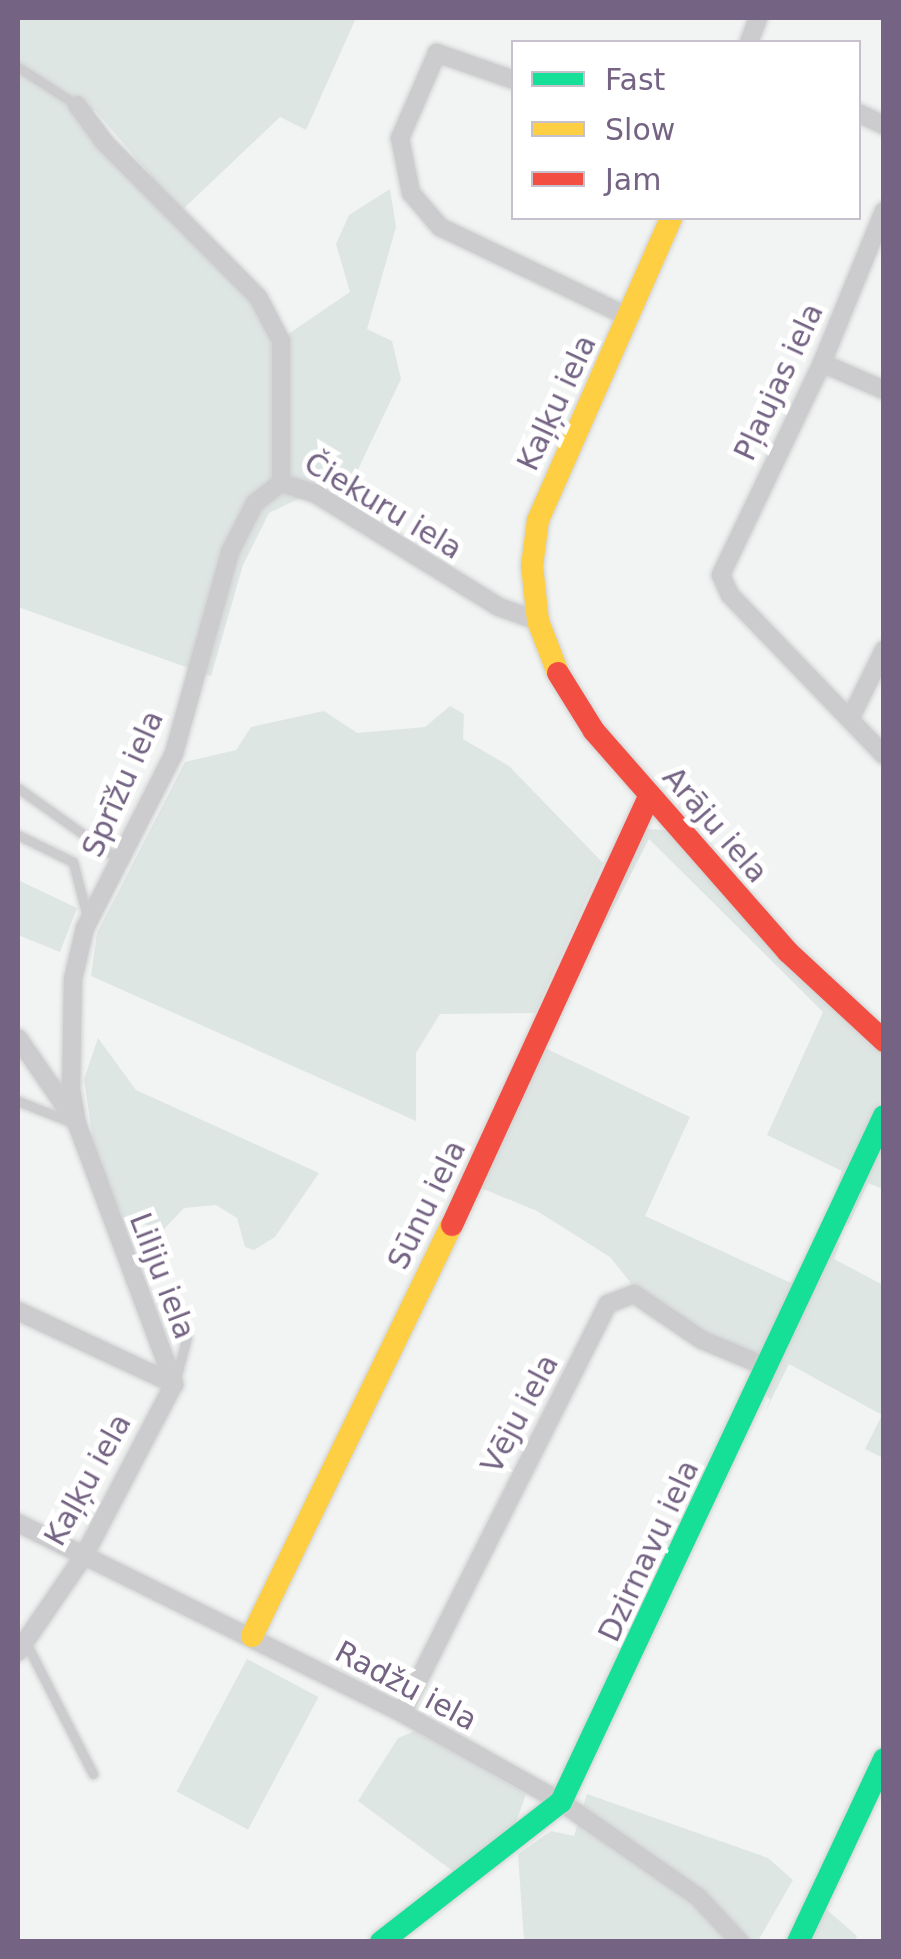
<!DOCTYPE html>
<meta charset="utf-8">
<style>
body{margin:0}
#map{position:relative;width:901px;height:1959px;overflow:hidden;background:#f1f4f2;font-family:"DejaVu Sans",sans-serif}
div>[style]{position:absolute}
.green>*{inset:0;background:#dee6e3;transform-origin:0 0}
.roads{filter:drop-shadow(0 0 2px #d0d0d2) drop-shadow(0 0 2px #d0d0d2)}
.lane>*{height:9px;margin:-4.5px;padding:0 4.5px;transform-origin:4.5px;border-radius:4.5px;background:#cccbcd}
.street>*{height:18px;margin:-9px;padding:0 9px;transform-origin:9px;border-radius:9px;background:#cccbcd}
.fast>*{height:22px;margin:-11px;padding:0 11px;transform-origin:11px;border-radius:11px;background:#16e098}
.slow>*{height:22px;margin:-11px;padding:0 11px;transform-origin:11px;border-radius:11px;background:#ffcf43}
.jam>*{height:22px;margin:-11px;padding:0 11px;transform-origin:11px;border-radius:11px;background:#f24e42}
span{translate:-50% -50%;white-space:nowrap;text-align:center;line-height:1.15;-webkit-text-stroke:10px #fff;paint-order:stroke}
.street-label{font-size:30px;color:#746383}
.frame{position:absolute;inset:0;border:20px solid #746383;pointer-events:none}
.legend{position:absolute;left:511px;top:40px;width:350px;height:180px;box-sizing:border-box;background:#fff;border:2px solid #c7c1cd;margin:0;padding:12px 18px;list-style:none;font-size:30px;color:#746383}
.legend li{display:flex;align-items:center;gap:20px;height:50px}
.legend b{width:50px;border:2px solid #c7c1cd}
</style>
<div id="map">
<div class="green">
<div style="clip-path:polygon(18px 18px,356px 18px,306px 130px,280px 117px,181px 211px,95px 110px,83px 126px,254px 305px,272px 345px,350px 292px,336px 244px,349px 215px,390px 189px,396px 227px,367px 329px,392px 341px,401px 379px,352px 482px,363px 489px,356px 504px,323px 487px,269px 513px,243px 565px,211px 676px,18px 607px)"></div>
<div style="clip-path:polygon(450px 706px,464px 714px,463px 739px,509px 766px,603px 863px,535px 1013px,440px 1014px,416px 1053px,416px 1121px,91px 976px,97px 933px,185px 762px,236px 750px,251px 727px,324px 711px,357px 733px,425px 727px)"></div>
<div style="clip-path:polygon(647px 829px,667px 830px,883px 1051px,883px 1099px,831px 1207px,842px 1171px,767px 1135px,823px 1012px,649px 839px,598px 938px,591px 934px)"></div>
<div style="clip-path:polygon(18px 880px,77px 908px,60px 952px,18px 935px)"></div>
<div style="clip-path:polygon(98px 1038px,136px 1090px,319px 1173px,275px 1237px,254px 1250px,245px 1247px,237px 1218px,216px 1205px,184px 1208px,164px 1229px,124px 1220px,95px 1154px,84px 1079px)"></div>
<div style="clip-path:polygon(545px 1048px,690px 1117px,645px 1216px,791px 1283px,814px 1244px,760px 1357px,708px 1340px,634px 1287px,610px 1257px,537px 1211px,481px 1188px)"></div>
<div style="clip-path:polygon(883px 1134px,883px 1189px,868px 1183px,849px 1224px,843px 1222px)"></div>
<div style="clip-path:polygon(835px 1241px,840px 1243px,834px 1259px,883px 1285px,883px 1458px,865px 1449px,882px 1415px,789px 1364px,764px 1414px,770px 1400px,765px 1393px)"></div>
<div style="left:247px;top:1659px;width:81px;height:150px;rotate:28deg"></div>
<div style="clip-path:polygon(415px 1731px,526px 1794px,514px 1828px,458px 1875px,358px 1801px,398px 1738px)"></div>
<div style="clip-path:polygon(587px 1794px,768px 1858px,793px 1880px,758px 1941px,524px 1941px,518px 1854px,551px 1831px,574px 1836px)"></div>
<div style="clip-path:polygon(826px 1909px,857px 1936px,855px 1941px,811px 1942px)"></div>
</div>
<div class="roads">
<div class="lane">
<div style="left:18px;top:67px;width:70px;rotate:32.8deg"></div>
<div style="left:18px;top:788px;width:126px;rotate:35.3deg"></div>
<div style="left:18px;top:835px;width:61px;rotate:26.1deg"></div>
<div style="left:73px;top:862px;width:56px;rotate:75.5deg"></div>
<div style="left:18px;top:1101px;width:57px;rotate:21.6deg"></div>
<div style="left:176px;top:1378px;width:42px;rotate:-75deg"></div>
<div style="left:26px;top:1643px;width:147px;rotate:62.9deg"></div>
</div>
<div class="street">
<div style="left:749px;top:42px;width:26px;rotate:-69deg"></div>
<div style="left:514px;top:80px;width:82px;rotate:-160.7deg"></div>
<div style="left:437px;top:53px;width:93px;rotate:113.5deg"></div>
<div style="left:400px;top:138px;width:56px;rotate:78.7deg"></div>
<div style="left:411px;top:193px;width:45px;rotate:49.5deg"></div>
<div style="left:440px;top:227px;width:209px;rotate:25.5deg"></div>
<div style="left:77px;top:105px;width:47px;rotate:53.6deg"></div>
<div style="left:105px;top:143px;width:217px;rotate:45.2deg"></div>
<div style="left:258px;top:297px;width:50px;rotate:62.4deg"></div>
<div style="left:281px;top:341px;width:142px;rotate:90deg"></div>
<div style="left:858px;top:113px;width:29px;rotate:25deg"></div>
<div style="left:884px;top:211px;width:164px;rotate:112.2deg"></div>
<div style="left:822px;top:363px;width:235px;rotate:115.5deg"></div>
<div style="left:721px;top:575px;width:22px;rotate:66deg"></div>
<div style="left:730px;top:595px;width:222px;rotate:46.1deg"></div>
<div style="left:822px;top:363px;width:68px;rotate:23.5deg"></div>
<div style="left:281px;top:483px;width:37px;rotate:17deg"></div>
<div style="left:316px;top:494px;width:215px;rotate:31.7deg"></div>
<div style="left:499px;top:607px;width:41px;rotate:19.7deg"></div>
<div style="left:850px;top:719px;width:77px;rotate:-63.8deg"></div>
<div style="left:18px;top:1038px;width:104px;rotate:55.5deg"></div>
<div style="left:77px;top:1124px;width:278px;rotate:69.5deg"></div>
<div style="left:77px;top:1124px;width:35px;rotate:-100deg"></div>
<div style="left:71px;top:1090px;width:111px;rotate:-89deg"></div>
<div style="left:73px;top:979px;width:52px;rotate:-76.8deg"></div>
<div style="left:85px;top:928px;width:196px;rotate:-63deg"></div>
<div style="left:174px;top:753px;width:209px;rotate:-74.4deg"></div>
<div style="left:230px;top:552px;width:55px;rotate:-63deg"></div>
<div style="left:255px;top:503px;width:33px;rotate:-38deg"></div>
<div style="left:18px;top:1311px;width:172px;rotate:25.1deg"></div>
<div style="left:18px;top:1523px;width:428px;rotate:26.3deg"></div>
<div style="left:402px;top:1713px;width:182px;rotate:29.2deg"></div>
<div style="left:561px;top:1802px;width:167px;rotate:34.7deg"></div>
<div style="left:698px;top:1897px;width:62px;rotate:47deg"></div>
<div style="left:18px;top:1652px;width:119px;rotate:-55.6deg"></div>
<div style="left:85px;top:1554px;width:192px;rotate:-62.4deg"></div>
<div style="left:402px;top:1713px;width:458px;rotate:-63.3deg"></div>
<div style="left:608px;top:1304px;width:28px;rotate:-21deg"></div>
<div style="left:634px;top:1294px;width:82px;rotate:34.1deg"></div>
<div style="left:702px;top:1340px;width:70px;rotate:22.6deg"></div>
</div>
<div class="fast">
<div style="left:381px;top:1942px;width:228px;rotate:-37.9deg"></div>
<div style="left:561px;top:1802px;width:758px;rotate:-64.79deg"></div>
<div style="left:798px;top:1942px;width:202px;rotate:-64.8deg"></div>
</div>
<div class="slow">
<div style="left:558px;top:673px;width:56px;rotate:-111deg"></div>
<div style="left:538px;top:621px;width:55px;rotate:-96.2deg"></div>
<div style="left:532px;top:566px;width:46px;rotate:-82.6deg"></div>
<div style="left:538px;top:520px;width:330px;rotate:-66.2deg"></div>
<div style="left:252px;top:1636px;width:457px;rotate:-64.1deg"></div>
</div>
<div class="jam">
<div style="left:558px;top:673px;width:68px;rotate:58.2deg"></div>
<div style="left:594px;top:731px;width:294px;rotate:48.7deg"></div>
<div style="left:788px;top:952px;width:131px;rotate:42.8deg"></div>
<div style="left:452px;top:1225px;width:472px;rotate:-65.3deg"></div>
</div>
</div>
<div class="street-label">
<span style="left:779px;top:382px;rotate:-65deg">Pļaujas iela</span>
<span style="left:557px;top:403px;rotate:-65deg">Kaļķu iela</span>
<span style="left:383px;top:506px;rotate:31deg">Čiekuru iela</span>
<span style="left:123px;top:784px;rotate:-66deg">Sprīžu iela</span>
<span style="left:715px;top:825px;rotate:49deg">Arāju iela</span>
<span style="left:427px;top:1205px;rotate:-64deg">Sūnu iela</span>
<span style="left:162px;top:1276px;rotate:69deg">Liliju iela</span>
<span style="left:520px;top:1414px;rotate:-62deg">Vēju iela</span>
<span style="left:88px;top:1480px;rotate:-61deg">Kaļķu iela</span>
<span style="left:649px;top:1551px;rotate:-65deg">Dzirnavu iela</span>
<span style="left:406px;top:1686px;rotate:28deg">Radžu iela</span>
</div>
<div class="frame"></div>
<ul class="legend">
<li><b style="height:12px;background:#16e098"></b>Fast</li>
<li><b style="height:12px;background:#ffcf43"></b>Slow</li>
<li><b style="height:12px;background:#f24e42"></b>Jam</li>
</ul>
</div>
